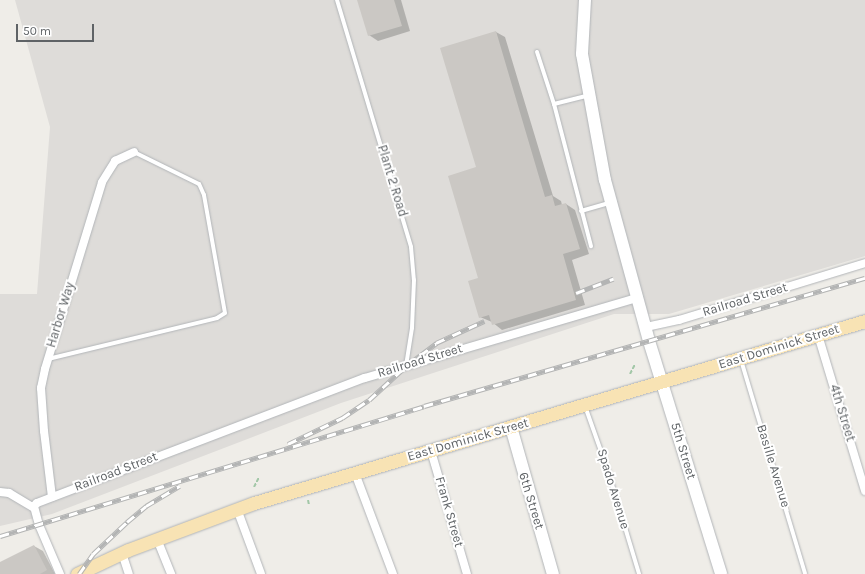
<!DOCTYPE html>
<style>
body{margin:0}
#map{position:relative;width:865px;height:574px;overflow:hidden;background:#efede8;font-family:Karla,sans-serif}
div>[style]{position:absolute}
.industrial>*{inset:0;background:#dedcd9}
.shadow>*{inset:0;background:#0003}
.building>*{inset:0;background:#cbc8c4}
.path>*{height:2px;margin-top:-1px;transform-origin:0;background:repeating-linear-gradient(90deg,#a2c7a7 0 4px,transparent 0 6px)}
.roads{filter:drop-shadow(0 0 1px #b2b5b8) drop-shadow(0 0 1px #b2b5b8)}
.lane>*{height:4px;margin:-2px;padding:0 2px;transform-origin:2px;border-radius:2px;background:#fff}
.street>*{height:8px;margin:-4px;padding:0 4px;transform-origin:4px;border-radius:4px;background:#fff}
.secondary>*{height:12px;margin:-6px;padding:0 6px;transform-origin:6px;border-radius:6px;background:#fff}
.primary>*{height:13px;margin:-6.5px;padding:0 6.5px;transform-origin:6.5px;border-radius:6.5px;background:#f8e3b4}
.rail>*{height:4.5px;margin-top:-2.25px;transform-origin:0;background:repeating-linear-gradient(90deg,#fff 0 9px,#b3b4b4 0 18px);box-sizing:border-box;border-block:1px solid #b3b4b4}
span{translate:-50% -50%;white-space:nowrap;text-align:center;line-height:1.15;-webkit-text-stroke:4px #fff;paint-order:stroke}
.street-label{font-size:13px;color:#5f6366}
.scale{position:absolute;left:16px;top:24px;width:78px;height:18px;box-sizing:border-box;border:2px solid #5f6366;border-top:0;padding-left:5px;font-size:12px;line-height:14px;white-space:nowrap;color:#5f6366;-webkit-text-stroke:3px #fff;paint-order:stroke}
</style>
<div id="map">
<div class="industrial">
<div style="clip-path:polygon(15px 0,865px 0,865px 256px,669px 314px,614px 314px,341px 403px,52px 514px,0 526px,0 294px,37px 294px,50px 127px)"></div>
</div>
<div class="shadow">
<div style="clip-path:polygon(358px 0,401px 0,410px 31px,378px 41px,369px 35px)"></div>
<div style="clip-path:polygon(496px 32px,505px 37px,553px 196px,561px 201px,562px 205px,566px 204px,575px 210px,589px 254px,572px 260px,585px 305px,502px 330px,492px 322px,480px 317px,477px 168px)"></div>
<div style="clip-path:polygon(34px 546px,43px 551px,55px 574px,0 574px,0 563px)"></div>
</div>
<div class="building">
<div style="clip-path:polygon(357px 0,394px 0,402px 26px,368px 36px)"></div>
<div style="clip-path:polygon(496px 31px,545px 197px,552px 195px,555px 206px,566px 203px,580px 249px,563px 254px,576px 300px,492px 325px,489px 315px,479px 318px,468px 281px,478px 278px,448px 176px,476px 167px,440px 48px)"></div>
<div style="clip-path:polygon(34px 545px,47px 570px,40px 574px,0 574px,0 562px)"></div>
</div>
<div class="path">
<div style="left:630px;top:374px;width:11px;rotate:-63deg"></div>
<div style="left:254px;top:487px;width:11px;rotate:-63deg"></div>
<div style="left:308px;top:500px;width:5px;rotate:79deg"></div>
</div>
<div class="roads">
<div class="lane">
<div style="left:337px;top:0;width:258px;rotate:73.3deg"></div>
<div style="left:411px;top:247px;width:33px;rotate:85deg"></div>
<div style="left:414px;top:280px;width:48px;rotate:92.4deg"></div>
<div style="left:412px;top:328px;width:38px;rotate:99deg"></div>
<div style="left:537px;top:52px;width:55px;rotate:71.9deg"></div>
<div style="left:554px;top:104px;width:147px;rotate:75.4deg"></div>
<div style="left:554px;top:104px;width:36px;rotate:-14deg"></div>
<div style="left:581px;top:211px;width:29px;rotate:-16deg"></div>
<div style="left:48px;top:359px;width:174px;rotate:-13.6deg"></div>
<div style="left:217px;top:318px;width:9px;rotate:-32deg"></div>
<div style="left:225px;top:313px;width:120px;rotate:-100.1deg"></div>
<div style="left:204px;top:195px;width:12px;rotate:-114deg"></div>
<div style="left:199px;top:184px;width:72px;rotate:-153.8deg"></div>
<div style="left:741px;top:360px;width:223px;rotate:73.3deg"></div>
<div style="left:585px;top:406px;width:69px;rotate:70.5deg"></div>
<div style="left:608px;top:471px;width:108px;rotate:73.2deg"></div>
</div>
<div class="street">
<div style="left:646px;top:327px;width:34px;rotate:-12deg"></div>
<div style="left:679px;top:320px;width:195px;rotate:-17deg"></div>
<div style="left:818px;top:335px;width:163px;rotate:73.2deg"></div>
<div style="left:431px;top:451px;width:128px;rotate:73.7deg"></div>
<div style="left:355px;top:473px;width:108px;rotate:69.4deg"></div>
<div style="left:0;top:492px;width:9px;rotate:6deg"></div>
<div style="left:9px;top:493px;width:29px;rotate:31deg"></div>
<div style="left:52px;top:497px;width:66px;rotate:-96.9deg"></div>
<div style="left:44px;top:431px;width:43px;rotate:-94deg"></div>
<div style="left:41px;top:388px;width:19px;rotate:-78deg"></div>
<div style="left:45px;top:369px;width:195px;rotate:-73deg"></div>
<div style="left:102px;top:182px;width:25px;rotate:-58deg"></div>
<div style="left:115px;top:161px;width:21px;rotate:-25deg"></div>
<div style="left:237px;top:509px;width:69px;rotate:69.7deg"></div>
<div style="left:157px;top:539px;width:38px;rotate:68deg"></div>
<div style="left:122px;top:553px;width:22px;rotate:72deg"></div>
<div style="left:60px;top:574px;width:53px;rotate:-113.2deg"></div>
<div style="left:39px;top:525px;width:20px;rotate:-105deg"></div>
<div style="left:34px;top:506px;width:4px;rotate:-45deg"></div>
<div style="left:37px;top:503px;width:351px;rotate:-20.9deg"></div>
<div style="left:365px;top:378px;width:284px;rotate:-16.4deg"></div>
</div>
<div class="secondary">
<div style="left:585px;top:0;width:54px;rotate:93.2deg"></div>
<div style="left:582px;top:54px;width:128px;rotate:79.7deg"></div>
<div style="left:605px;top:180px;width:167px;rotate:74.7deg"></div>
<div style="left:649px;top:341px;width:244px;rotate:72.8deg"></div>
<div style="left:511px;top:427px;width:153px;rotate:74.1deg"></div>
</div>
<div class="primary">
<div style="left:77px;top:574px;width:56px;rotate:-25.2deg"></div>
<div style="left:128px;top:550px;width:134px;rotate:-20.5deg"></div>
<div style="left:254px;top:503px;width:638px;rotate:-16.59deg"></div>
</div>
</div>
<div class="rail">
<div style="left:576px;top:293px;width:40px;rotate:-21deg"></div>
<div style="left:288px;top:444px;width:60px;rotate:-25.7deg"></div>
<div style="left:342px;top:418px;width:32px;rotate:-34deg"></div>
<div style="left:369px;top:400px;width:50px;rotate:-42.6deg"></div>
<div style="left:406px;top:366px;width:38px;rotate:-37deg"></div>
<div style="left:436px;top:343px;width:53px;rotate:-24.6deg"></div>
<div style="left:0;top:536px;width:443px;rotate:-17deg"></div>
<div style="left:424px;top:406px;width:459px;rotate:-16.2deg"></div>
<div style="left:79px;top:574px;width:24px;rotate:-55deg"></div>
<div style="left:93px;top:554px;width:47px;rotate:-43.3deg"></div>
<div style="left:127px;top:522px;width:25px;rotate:-40deg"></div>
<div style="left:146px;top:506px;width:39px;rotate:-31deg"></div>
</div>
<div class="street-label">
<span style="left:392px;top:181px;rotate:73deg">Plant 2 Road</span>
<span style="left:745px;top:300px;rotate:-17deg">Railroad Street</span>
<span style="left:61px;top:315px;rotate:-73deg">Harbor Way</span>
<span style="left:779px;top:347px;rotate:-17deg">East Dominick Street</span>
<span style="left:420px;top:361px;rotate:-17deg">Railroad Street</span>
<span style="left:842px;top:413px;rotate:73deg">4th Street</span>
<span style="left:468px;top:440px;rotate:-16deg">East Dominick Street</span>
<span style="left:683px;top:451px;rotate:73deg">5th Street</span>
<span style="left:773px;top:466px;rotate:73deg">Basille Avenue</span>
<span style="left:116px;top:472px;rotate:-21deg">Railroad Street</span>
<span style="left:613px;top:489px;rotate:73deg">Spado Avenue</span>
<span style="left:531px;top:501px;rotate:73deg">6th Street</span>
<span style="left:449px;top:512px;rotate:74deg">Frank Street</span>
</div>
<div class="scale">50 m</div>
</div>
